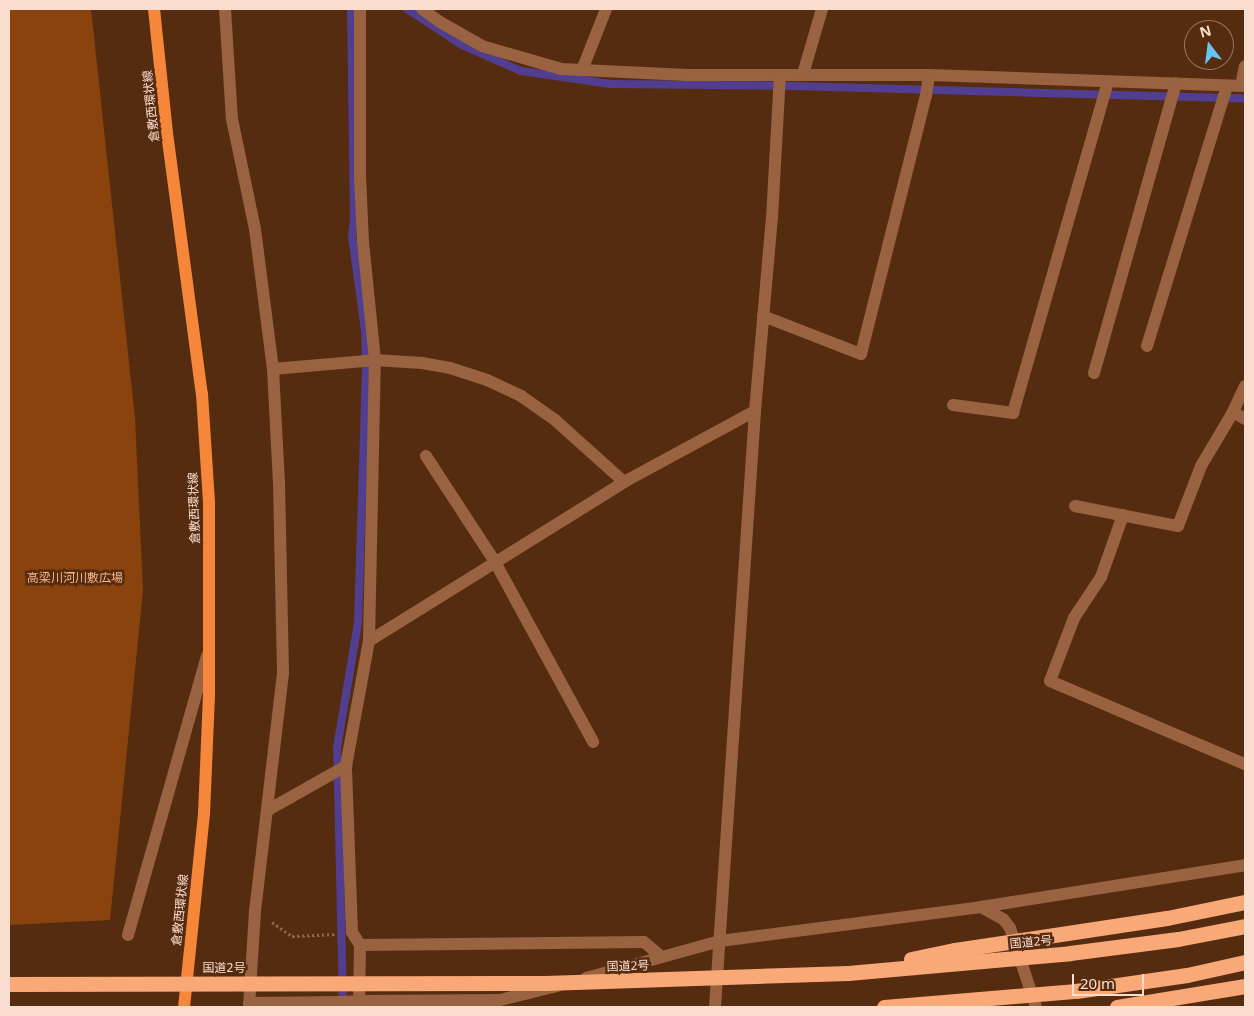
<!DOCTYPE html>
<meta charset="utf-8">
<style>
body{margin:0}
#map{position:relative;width:1254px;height:1016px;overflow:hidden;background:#562c11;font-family:"Noto Sans","Noto Sans JP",sans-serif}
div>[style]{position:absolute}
.green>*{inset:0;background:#8a430d}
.stream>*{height:8px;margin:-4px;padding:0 4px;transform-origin:4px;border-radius:4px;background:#523e90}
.path>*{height:3px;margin-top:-1.5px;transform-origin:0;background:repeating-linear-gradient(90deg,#8b664e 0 2.5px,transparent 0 5px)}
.minor>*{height:12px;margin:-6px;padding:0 6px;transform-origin:6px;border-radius:6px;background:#996241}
.major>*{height:12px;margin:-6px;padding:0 6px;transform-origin:6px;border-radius:6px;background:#f6863a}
.highway>*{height:15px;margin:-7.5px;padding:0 7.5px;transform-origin:7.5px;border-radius:7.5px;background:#f9a878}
.minor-bridge>*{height:12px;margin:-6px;padding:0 6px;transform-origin:6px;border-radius:6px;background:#996241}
.highway-bridge>*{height:15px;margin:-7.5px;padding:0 7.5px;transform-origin:7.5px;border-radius:7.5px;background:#f9a878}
span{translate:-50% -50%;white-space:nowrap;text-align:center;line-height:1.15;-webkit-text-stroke:5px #562c11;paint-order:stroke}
.street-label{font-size:12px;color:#f9decf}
.park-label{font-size:12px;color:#f8b38b}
.frame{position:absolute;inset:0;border:10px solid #f9decf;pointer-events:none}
.north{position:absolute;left:1184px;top:20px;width:50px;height:50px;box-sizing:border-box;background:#562c11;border:1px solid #97735d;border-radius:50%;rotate:345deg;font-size:14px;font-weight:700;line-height:20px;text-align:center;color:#f9decf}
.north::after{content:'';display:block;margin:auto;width:18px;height:22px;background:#68c4f0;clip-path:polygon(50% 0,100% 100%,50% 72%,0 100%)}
.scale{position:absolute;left:1072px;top:974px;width:72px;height:22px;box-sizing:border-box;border:2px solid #f9decf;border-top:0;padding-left:6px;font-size:15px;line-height:18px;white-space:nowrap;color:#f9decf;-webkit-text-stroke:4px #562c11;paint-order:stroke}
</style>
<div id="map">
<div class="green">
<div style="clip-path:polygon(9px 9px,91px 9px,135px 418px,143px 590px,110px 920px,9px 925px)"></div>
</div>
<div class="stream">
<div style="left:407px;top:9px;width:66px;rotate:33.2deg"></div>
<div style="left:462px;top:45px;width:64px;rotate:23.8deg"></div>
<div style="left:521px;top:71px;width:90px;rotate:8.3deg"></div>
<div style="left:610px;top:84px;width:183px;rotate:0.6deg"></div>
<div style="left:793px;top:86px;width:452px;rotate:1.6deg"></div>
<div style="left:343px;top:1004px;width:256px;rotate:-91.3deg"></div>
<div style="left:337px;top:748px;width:127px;rotate:-80.5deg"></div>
<div style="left:358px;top:623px;width:254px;rotate:-88.2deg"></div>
<div style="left:366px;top:369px;width:39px;rotate:-91deg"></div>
<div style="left:365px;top:330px;width:95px;rotate:-97.9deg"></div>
<div style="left:352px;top:236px;width:16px;rotate:-83deg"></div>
<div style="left:354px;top:220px;width:211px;rotate:-90.8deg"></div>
</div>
<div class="path">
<div style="left:272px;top:922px;width:24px;rotate:35deg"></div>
<div style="left:292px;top:936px;width:43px;rotate:-2.7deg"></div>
</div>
<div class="minor">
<div style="left:225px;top:9px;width:110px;rotate:86.4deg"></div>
<div style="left:232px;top:119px;width:112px;rotate:78.2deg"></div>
<div style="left:255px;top:229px;width:141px;rotate:82.7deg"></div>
<div style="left:273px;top:369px;width:113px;rotate:87deg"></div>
<div style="left:279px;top:482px;width:191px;rotate:88.8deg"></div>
<div style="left:283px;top:673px;width:240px;rotate:96.7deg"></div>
<div style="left:255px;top:911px;width:96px;rotate:93.6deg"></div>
<div style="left:422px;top:9px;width:22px;rotate:36deg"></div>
<div style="left:440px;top:22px;width:48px;rotate:29.7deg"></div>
<div style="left:482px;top:46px;width:82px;rotate:16.2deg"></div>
<div style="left:561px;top:69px;width:126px;rotate:2.7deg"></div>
<div style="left:687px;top:75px;width:242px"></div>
<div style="left:929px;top:75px;width:316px;rotate:2deg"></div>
<div style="left:582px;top:70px;width:66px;rotate:-68.5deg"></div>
<div style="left:803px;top:74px;width:68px;rotate:-73.7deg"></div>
<div style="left:1241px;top:86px;width:20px;rotate:-79deg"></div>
<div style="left:763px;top:316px;width:105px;rotate:21.2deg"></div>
<div style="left:861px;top:354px;width:266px;rotate:-75.9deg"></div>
<div style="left:926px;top:96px;width:21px;rotate:-82deg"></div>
<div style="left:1147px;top:346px;width:272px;rotate:-72.9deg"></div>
<div style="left:273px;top:369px;width:102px;rotate:-5deg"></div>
<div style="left:375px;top:360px;width:47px;rotate:3.7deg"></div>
<div style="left:422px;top:363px;width:28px;rotate:10deg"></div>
<div style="left:450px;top:368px;width:39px;rotate:18deg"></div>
<div style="left:487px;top:380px;width:38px;rotate:25deg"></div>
<div style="left:521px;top:396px;width:42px;rotate:35.2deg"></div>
<div style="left:555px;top:420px;width:93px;rotate:41.9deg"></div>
<div style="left:1094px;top:373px;width:301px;rotate:-74.2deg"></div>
<div style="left:1245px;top:386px;width:29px;rotate:115deg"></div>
<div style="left:1233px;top:412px;width:14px;rotate:30deg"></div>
<div style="left:953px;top:405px;width:61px;rotate:7.6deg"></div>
<div style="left:1013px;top:413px;width:345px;rotate:-74deg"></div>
<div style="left:426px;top:456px;width:126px;rotate:56.9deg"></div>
<div style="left:495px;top:562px;width:205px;rotate:61.4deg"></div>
<div style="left:1075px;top:506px;width:105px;rotate:11deg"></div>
<div style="left:1178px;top:526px;width:64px;rotate:-69deg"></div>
<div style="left:1201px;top:466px;width:63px;rotate:-59.3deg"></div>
<div style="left:1123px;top:515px;width:66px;rotate:109.5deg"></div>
<div style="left:1101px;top:577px;width:49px;rotate:123.4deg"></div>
<div style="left:1074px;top:618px;width:67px;rotate:110.9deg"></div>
<div style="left:1050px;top:681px;width:212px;rotate:23.1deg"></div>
<div style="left:369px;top:641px;width:301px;rotate:-31.9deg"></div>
<div style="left:624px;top:482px;width:149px;rotate:-28.5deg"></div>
<div style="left:268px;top:810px;width:90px;rotate:-29.4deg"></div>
<div style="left:981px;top:907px;width:26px;rotate:29deg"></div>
<div style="left:1004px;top:920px;width:10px;rotate:53deg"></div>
<div style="left:1010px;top:928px;width:83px;rotate:71.8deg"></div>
<div style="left:128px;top:935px;width:290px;rotate:-74.2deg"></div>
<div style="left:360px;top:945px;width:284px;rotate:-0.6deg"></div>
<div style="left:644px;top:942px;width:23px;rotate:40deg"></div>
<div style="left:586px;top:978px;width:139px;rotate:-15.4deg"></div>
<div style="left:720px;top:941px;width:263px;rotate:-7.4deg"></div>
<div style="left:981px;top:907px;width:267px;rotate:-9deg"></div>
<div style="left:366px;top:1001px;width:134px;rotate:-0.4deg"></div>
<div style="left:500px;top:1000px;width:59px;rotate:-13.8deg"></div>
<div style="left:249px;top:1003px;width:90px;rotate:-0.6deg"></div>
<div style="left:359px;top:1007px;width:62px;rotate:-89.1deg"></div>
<div style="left:360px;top:945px;width:15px;rotate:-122deg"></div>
<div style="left:352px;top:932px;width:166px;rotate:-92.1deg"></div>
<div style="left:346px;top:766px;width:127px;rotate:-79.6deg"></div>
<div style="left:369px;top:641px;width:281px;rotate:-88.8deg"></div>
<div style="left:375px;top:360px;width:119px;rotate:-95.8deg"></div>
<div style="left:363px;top:242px;width:66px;rotate:-92.6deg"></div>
<div style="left:360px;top:176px;width:167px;rotate:-90deg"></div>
<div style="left:715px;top:1007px;width:597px;rotate:-86.16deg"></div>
<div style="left:755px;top:411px;width:194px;rotate:-85deg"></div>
<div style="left:772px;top:218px;width:142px;rotate:-86.8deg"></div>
</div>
<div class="major">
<div style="left:154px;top:9px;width:125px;rotate:84deg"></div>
<div style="left:167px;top:133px;width:263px;rotate:82.4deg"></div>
<div style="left:202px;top:394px;width:109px;rotate:86.3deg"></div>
<div style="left:209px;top:503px;width:192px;rotate:90deg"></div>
<div style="left:209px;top:695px;width:119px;rotate:92.4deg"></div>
<div style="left:204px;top:814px;width:194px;rotate:95.9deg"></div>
</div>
<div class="highway">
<div style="left:1117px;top:1007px;width:130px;rotate:-9.3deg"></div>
</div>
<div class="minor-bridge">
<div style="left:339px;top:1002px;width:27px;rotate:-2deg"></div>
</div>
<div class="highway-bridge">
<div style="left:911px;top:959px;width:45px;rotate:-11.6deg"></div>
<div style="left:955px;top:950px;width:214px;rotate:-8.6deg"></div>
<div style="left:1167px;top:918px;width:80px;rotate:-11.6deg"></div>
<div style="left:9px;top:984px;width:536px;rotate:-0.11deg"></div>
<div style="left:545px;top:983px;width:303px;rotate:-1.9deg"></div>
<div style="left:848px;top:973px;width:223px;rotate:-5.1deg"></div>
<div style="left:1070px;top:953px;width:109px;rotate:-7.4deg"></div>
<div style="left:1178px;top:939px;width:68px;rotate:-11deg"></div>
<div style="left:884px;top:1007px;width:193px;rotate:-4.8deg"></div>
<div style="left:1076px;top:991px;width:112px;rotate:-8.2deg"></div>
<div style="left:1187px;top:975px;width:59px;rotate:-12.6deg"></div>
</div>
<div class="street-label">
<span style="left:151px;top:106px;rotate:-96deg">倉敷西環状線</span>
<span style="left:194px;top:508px;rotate:-92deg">倉敷西環状線</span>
<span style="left:180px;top:910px;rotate:-84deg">倉敷西環状線</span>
<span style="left:1031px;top:942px;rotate:-5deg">国道2号</span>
<span style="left:628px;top:966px;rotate:-2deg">国道2号</span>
<span style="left:224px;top:968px">国道2号</span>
</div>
<div class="park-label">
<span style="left:75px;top:578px">高梁川河川敷広場</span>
</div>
<div class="frame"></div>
<div class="north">N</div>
<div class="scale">20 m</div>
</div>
